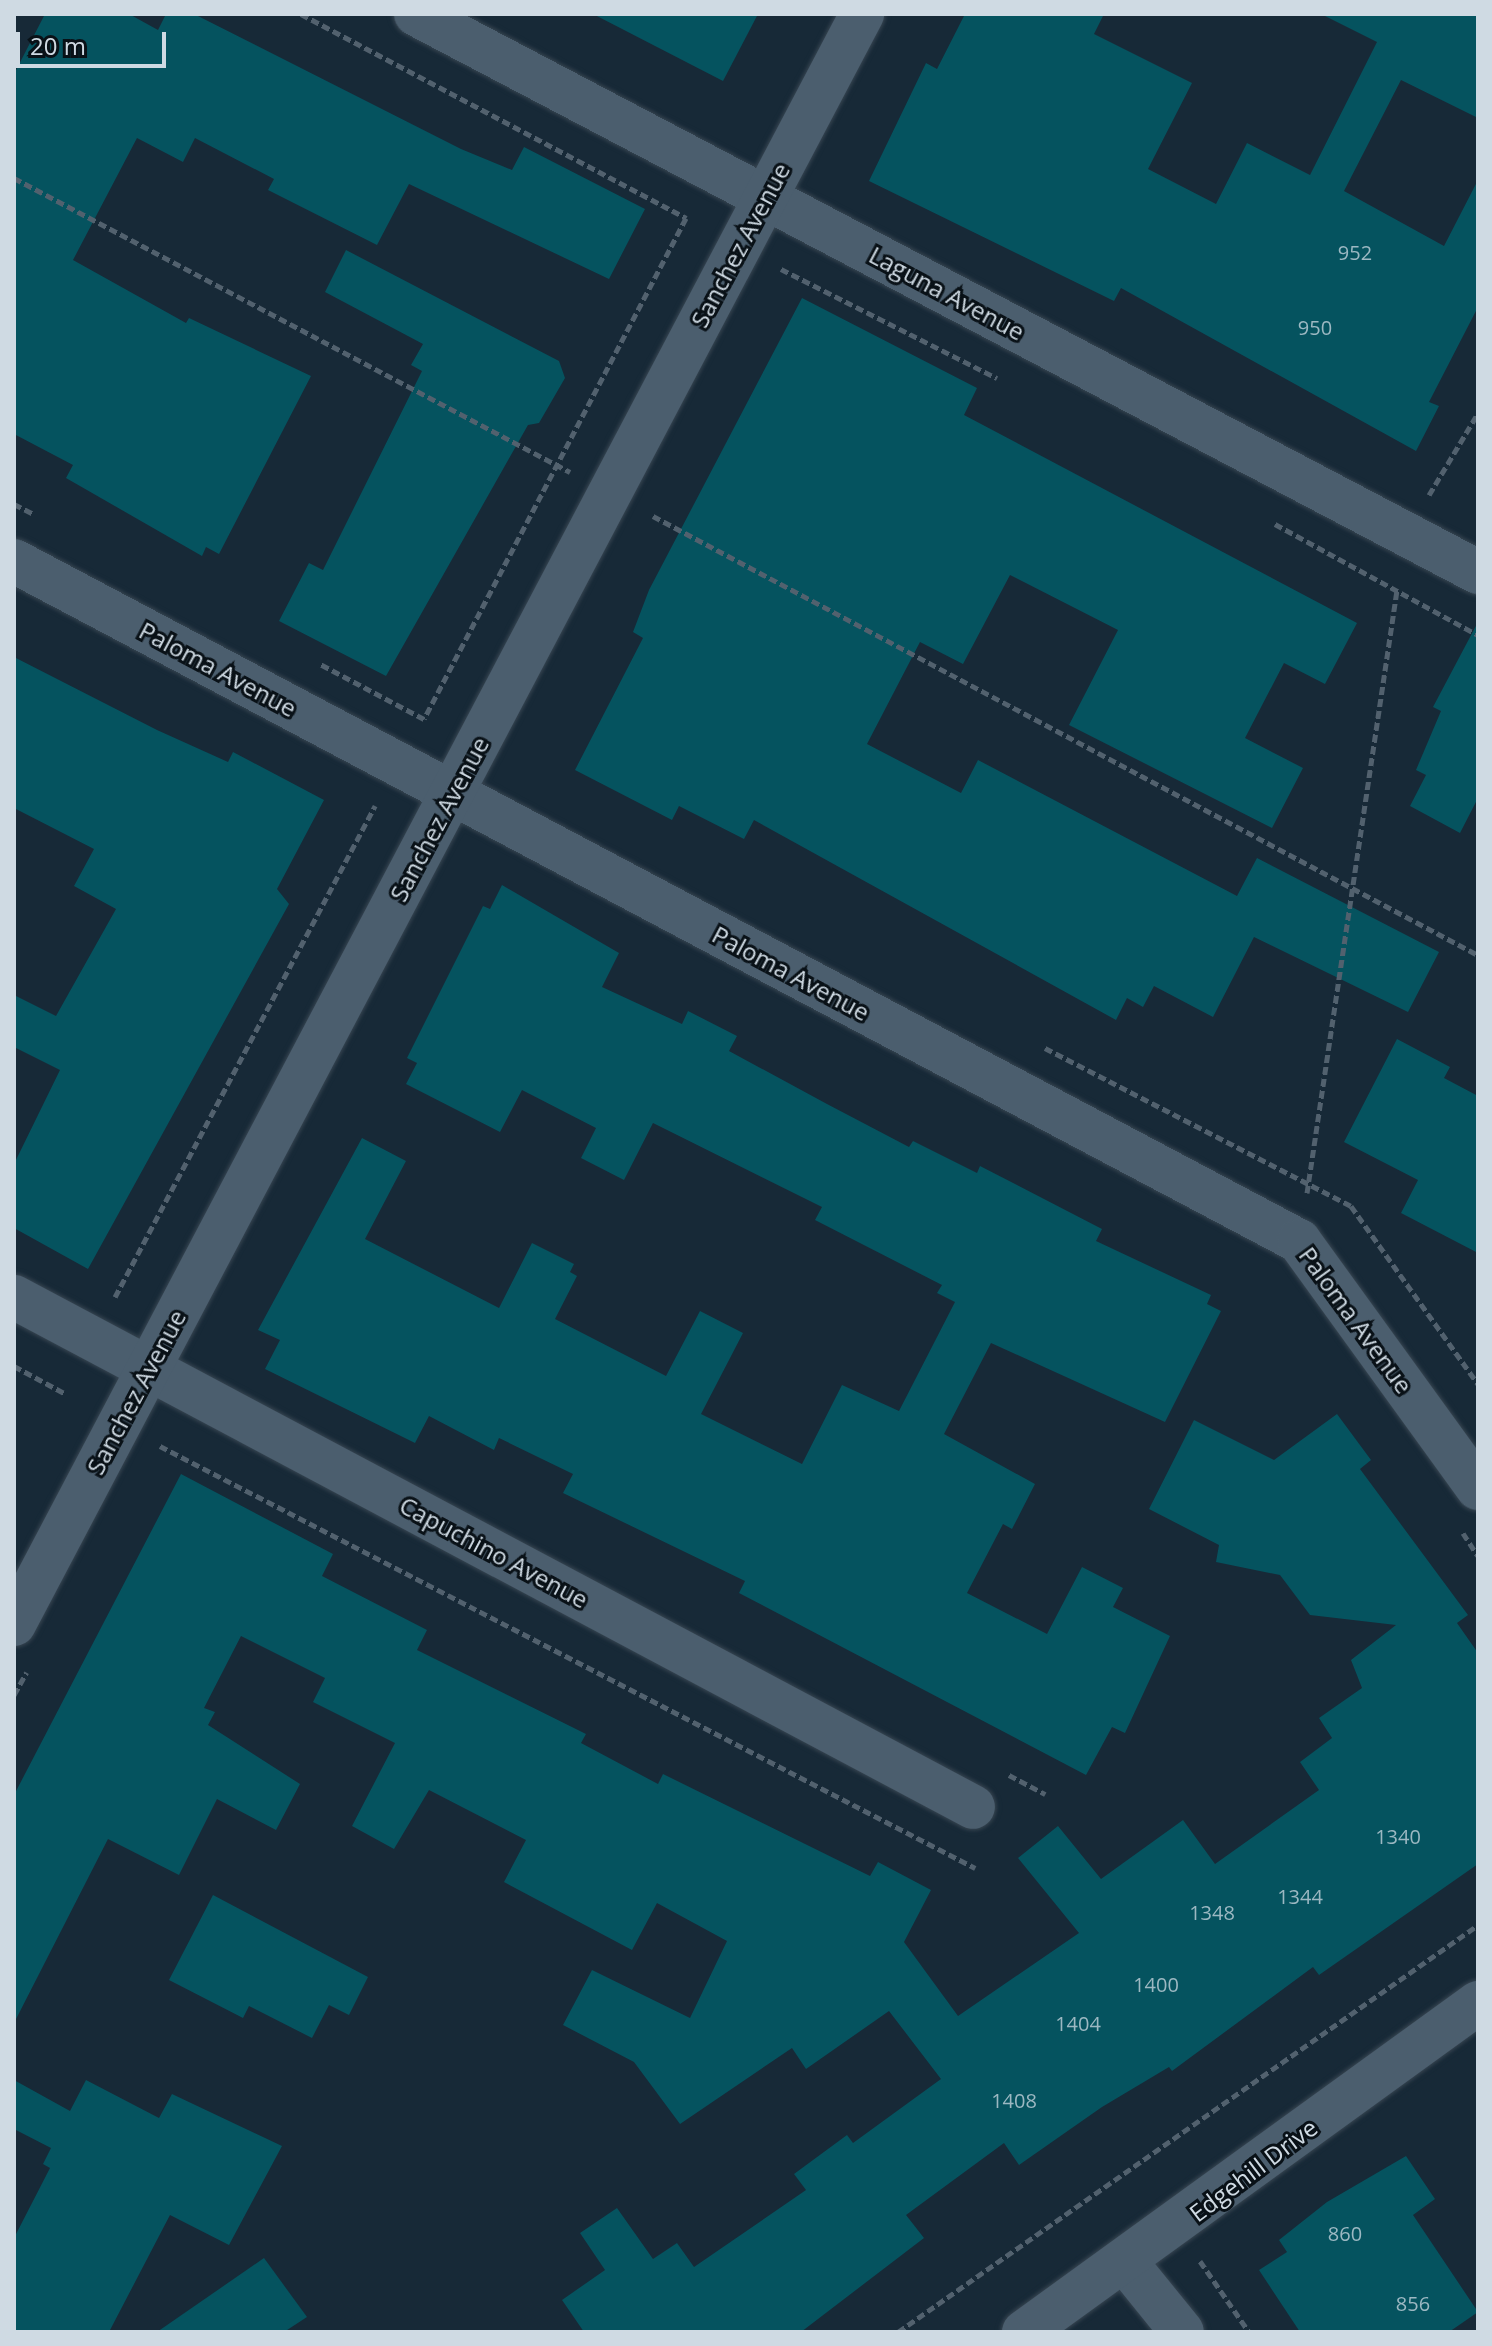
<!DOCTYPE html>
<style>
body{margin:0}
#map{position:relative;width:1492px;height:2346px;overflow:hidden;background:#172937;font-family:"Open Sans",sans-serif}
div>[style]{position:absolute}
.building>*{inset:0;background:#05535f}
.path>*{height:5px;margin-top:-2.5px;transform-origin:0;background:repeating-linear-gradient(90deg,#52616e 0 8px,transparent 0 12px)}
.roads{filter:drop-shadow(0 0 2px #374551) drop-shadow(0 0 2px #374551)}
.minor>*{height:44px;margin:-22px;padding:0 22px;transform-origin:22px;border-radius:22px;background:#4b5e6e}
span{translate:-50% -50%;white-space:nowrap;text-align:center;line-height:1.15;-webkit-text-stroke:6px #091117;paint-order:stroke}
.number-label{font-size:20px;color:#9cb8c2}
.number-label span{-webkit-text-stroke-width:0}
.street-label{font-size:24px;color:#cfdae3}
.frame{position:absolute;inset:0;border:16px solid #cfdae3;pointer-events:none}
.scale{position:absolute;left:16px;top:32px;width:150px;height:36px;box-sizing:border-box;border:4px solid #cfdae3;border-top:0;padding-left:10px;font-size:24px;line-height:28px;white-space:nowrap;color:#cfdae3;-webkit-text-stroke:6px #091117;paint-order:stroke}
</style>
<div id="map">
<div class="building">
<div style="clip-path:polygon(45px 14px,129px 14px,158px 30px,166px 14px,194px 14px,461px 149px,512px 170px,524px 147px,645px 209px,609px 279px,409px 184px,377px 245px,268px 190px,274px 179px,195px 138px,183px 162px,137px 138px,73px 260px,186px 323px,189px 318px,311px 376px,219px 554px,206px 547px,202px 556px,66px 478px,73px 465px,14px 434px,14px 74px)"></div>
<div style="clip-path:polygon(593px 14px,758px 14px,723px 81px)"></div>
<div style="clip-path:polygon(965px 14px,1104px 14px,1094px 34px,1192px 83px,1148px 169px,1216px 204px,1247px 143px,1310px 175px,1377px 42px,1321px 14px,1478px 14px,1478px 118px,1401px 80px,1344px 191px,1444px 246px,1478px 180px,1478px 307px,1429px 402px,1439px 406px,1416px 451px,1121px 288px,1114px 301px,869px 181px,926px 63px,937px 69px)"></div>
<div style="clip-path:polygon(346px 250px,559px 361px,565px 378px,539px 423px,528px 425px,386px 676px,279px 621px,309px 563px,323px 570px,422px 371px,411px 365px,423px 344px,325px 292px)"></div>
<div style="clip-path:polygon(802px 298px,977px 388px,964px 415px,1357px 623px,1325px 684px,1284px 663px,1245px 738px,1303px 768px,1272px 828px,1069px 725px,1118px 630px,1010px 575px,963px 664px,920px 642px,867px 744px,961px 793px,978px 760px,1237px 896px,1257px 858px,1439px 952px,1408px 1012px,1254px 937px,1213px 1017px,1154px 986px,1143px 1007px,1127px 998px,1116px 1020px,754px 820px,744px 839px,679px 806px,672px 820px,575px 770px,643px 638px,633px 632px,649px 590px)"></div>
<div style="clip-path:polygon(1478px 622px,1478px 798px,1460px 833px,1410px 806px,1426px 775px,1416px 770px,1441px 711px,1433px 707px)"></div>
<div style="clip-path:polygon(14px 657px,157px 730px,228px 762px,233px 752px,324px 800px,277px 889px,289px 904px,88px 1269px,14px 1228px,14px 1164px,60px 1070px,14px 1047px,14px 995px,56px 1016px,116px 909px,74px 886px,94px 849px,14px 808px)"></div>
<div style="clip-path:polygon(502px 885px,619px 953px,602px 987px,682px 1024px,688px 1011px,737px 1036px,729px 1051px,827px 1104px,909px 1147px,913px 1141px,977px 1173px,980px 1166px,1102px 1229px,1096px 1241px,1211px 1295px,1207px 1304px,1221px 1311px,1165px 1422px,991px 1343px,944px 1434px,1035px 1484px,1012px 1529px,1003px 1524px,967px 1593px,1047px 1634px,1082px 1567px,1123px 1588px,1113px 1607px,1170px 1636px,1125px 1733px,1112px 1727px,1086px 1775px,739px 1593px,745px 1581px,563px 1493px,573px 1474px,499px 1438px,494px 1450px,429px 1416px,415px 1443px,265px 1369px,280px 1340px,258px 1330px,362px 1138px,406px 1161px,365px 1239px,499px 1308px,532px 1243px,574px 1264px,570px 1272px,577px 1276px,555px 1319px,666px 1376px,700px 1311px,743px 1333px,701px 1414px,802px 1464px,842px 1385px,899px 1411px,955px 1302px,937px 1293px,942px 1285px,815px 1220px,822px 1207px,653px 1123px,624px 1180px,581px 1158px,596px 1128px,522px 1090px,500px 1132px,406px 1084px,417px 1063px,407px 1058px,483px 906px,490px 909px)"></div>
<div style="clip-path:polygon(1397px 1039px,1450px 1067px,1444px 1078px,1478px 1096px,1478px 1253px,1401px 1213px,1418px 1180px,1344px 1142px)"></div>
<div style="clip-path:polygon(1337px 1414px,1371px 1460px,1360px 1469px,1468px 1615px,1457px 1623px,1478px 1653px,1478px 1864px,1319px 1975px,1313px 1967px,1172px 2071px,1169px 2067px,1102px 2107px,1019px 2165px,1004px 2143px,906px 2215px,924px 2238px,801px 2332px,584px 2332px,562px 2300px,605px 2270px,580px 2233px,617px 2208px,653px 2259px,677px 2243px,694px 2267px,806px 2190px,794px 2174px,847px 2135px,853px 2143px,941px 2079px,889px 2011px,806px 2069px,792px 2048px,680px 2124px,634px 2062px,563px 2025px,592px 1970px,690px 2018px,727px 1941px,657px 1903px,632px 1950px,504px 1882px,526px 1840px,429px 1790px,394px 1849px,352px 1826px,395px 1743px,313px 1702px,325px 1678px,241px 1636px,204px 1708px,215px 1712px,208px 1725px,300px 1784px,276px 1830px,217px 1799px,179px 1875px,108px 1839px,14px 2023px,14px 1795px,181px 1474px,333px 1554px,322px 1576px,427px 1630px,417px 1650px,586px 1734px,581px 1743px,658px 1784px,663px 1774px,870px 1876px,878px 1862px,931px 1890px,904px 1942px,958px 2016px,1079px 1933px,1018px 1858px,1058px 1826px,1101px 1879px,1183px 1820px,1215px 1864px,1319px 1790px,1300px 1762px,1332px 1738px,1319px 1718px,1362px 1688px,1351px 1660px,1396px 1625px,1310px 1615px,1280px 1575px,1216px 1562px,1219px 1545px,1149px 1509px,1194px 1420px,1274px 1460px)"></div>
<div style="clip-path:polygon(213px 1895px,368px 1977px,349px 2015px,329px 2005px,312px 2038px,249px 2006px,243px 2018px,169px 1980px)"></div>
<div style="clip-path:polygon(14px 2080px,70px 2111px,86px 2080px,159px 2118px,172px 2094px,282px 2146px,229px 2245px,170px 2215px,109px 2332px,14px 2332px,14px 2238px,50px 2168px,43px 2164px,51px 2148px,14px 2129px)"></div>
<div style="clip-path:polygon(1406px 2156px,1435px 2199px,1413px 2215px,1478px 2312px,1449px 2332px,1300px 2332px,1259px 2270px,1287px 2252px,1279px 2240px,1327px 2202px)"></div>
<div style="clip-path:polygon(264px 2258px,307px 2317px,284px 2332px,157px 2332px)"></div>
</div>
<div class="path">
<div style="left:301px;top:14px;width:436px;rotate:27.9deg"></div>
<div style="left:686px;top:218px;width:565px;rotate:117.61deg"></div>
<div style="left:424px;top:719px;width:118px;rotate:-152.1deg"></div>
<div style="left:14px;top:178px;width:629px;rotate:27.87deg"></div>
<div style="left:781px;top:269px;width:242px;rotate:26.8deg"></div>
<div style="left:1429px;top:495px;width:96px;rotate:-59.1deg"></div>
<div style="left:14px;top:504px;width:22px;rotate:27deg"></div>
<div style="left:653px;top:516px;width:935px;rotate:28.02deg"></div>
<div style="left:1275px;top:524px;width:231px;rotate:28.7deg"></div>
<div style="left:1045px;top:1048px;width:344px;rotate:27.3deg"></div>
<div style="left:1351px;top:1206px;width:219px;rotate:54.5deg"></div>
<div style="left:1307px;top:1193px;width:610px;rotate:-81.51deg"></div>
<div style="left:115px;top:1297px;width:556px;rotate:-62.1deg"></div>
<div style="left:14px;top:1366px;width:59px;rotate:28.3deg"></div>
<div style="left:160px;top:1446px;width:918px;rotate:27.37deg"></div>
<div style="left:1463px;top:1533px;width:27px;rotate:57deg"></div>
<div style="left:14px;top:1695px;width:26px;rotate:-61deg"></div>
<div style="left:1009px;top:1775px;width:41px;rotate:27.8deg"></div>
<div style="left:1200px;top:2261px;width:86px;rotate:55.4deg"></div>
<div style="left:898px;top:2332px;width:709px;rotate:-35.06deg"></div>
</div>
<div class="roads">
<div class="minor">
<div style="left:416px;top:14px;width:1200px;rotate:27.72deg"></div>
<div style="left:14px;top:561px;width:1454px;rotate:27.89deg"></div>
<div style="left:1299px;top:1241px;width:305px;rotate:54.1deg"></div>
<div style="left:14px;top:1297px;width:1086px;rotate:28deg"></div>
<div style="left:14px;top:1624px;width:1820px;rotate:-62.22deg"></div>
<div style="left:1127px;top:2264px;width:87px;rotate:51deg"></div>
<div style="left:1024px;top:2332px;width:561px;rotate:-35.93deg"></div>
</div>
</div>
<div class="number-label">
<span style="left:1355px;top:252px">952</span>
<span style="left:1315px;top:327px">950</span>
<span style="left:1398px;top:1836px">1340</span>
<span style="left:1300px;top:1896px">1344</span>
<span style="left:1212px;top:1912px">1348</span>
<span style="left:1156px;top:1984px">1400</span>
<span style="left:1078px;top:2023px">1404</span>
<span style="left:1014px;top:2100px">1408</span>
<span style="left:1345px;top:2233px">860</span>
<span style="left:1413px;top:2303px">856</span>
</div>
<div class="street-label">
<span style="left:740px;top:245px;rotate:-62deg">Sanchez Avenue</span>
<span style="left:947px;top:293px;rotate:28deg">Laguna Avenue</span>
<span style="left:218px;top:669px;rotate:28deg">Paloma Avenue</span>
<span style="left:439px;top:819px;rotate:-62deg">Sanchez Avenue</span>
<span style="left:791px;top:973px;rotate:28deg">Paloma Avenue</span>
<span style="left:1356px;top:1320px;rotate:54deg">Paloma Avenue</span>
<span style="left:136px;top:1392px;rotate:-62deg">Sanchez Avenue</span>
<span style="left:494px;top:1552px;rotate:28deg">Capuchino Avenue</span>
<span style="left:1253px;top:2170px;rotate:-37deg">Edgehill Drive</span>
</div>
<div class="frame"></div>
<div class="scale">20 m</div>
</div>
